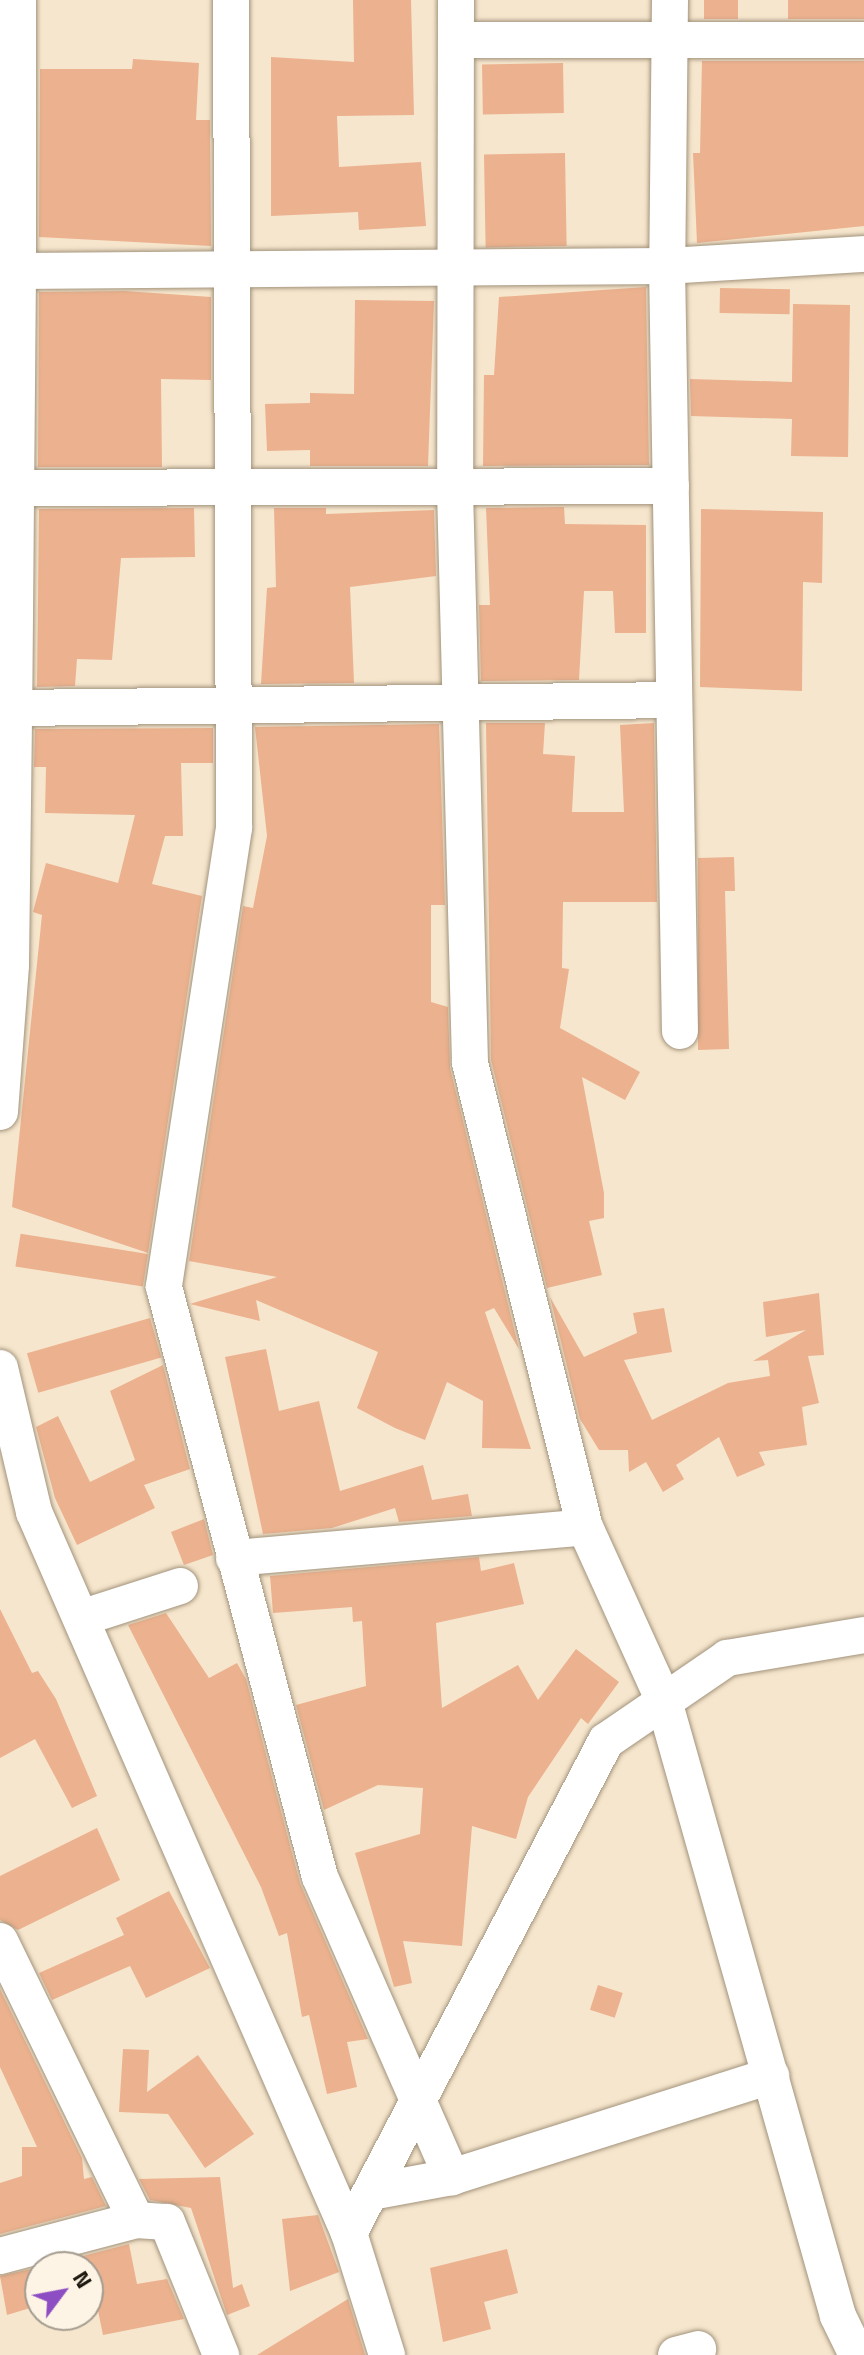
<!DOCTYPE html>
<style>
body{margin:0}
#map{position:relative;width:864px;height:2355px;overflow:hidden;background:#f6e6cd;font-family:"Titillium Web",sans-serif}
div>[style]{position:absolute}
.building>*{inset:0;background:#ecb18e;transform-origin:0 0}
.roads{filter:drop-shadow(0 0 2px #a2937c) drop-shadow(0 0 2px #a2937c)}
.minor>*{height:36px;margin:-18px;padding:0 18px;transform-origin:18px;border-radius:18px;background:#fff}
span{translate:-50% -50%;white-space:nowrap;text-align:center;line-height:1.15;-webkit-text-stroke:6px #fef4e5;paint-order:stroke}
.north{position:absolute;left:24px;top:2251px;width:80px;height:80px;box-sizing:border-box;background:#fef4e5;border:2px solid #a49c8f;border-radius:50%;rotate:58deg;font-size:22px;font-weight:700;line-height:32px;text-align:center;color:#1d180f}
.north::after{content:'';display:block;margin:auto;width:28px;height:36px;background:#8e4ec3;clip-path:polygon(50% 0,100% 100%,50% 72%,0 100%)}
</style>
<div id="map">
<div class="building">
<div style="clip-path:polygon(353px 0,411px 0,414px 115px,337px 116px,339px 167px,421px 162px,426px 226px,359px 230px,358px 212px,271px 216px,271px 57px,354px 62px)"></div>
<div style="left:704px;top:0;width:34px;height:19px"></div>
<div style="left:788px;top:0;width:76px;height:19px"></div>
<div style="clip-path:polygon(133px 59px,199px 63px,196px 120px,210px 120px,211px 246px,39px 237px,40px 69px,132px 69px)"></div>
<div style="clip-path:polygon(702px 61px,864px 61px,864px 226px,697px 243px,693px 153px,700px 153px)"></div>
<div style="left:563px;top:63px;width:50px;height:81px;rotate:89deg"></div>
<div style="left:565px;top:153px;width:93px;height:81px;rotate:89deg"></div>
<div style="clip-path:polygon(646px 287px,649px 465px,483px 466px,484px 375px,494px 375px,499px 297px)"></div>
<div style="left:720px;top:288px;width:70px;height:25px;rotate:1deg"></div>
<div style="clip-path:polygon(125px 291px,211px 297px,211px 380px,161px 379px,162px 467px,38px 467px,39px 292px)"></div>
<div style="clip-path:polygon(355px 300px,434px 301px,428px 466px,310px 466px,310px 450px,267px 451px,265px 404px,310px 403px,310px 393px,354px 394px)"></div>
<div style="clip-path:polygon(793px 304px,850px 305px,848px 457px,791px 456px,792px 419px,691px 416px,690px 379px,792px 382px)"></div>
<div style="clip-path:polygon(564px 507px,565px 524px,646px 525px,646px 633px,615px 633px,613px 591px,584px 591px,579px 680px,481px 681px,479px 605px,490px 605px,486px 508px)"></div>
<div style="clip-path:polygon(194px 508px,195px 557px,121px 558px,112px 660px,77px 659px,75px 686px,37px 687px,39px 509px)"></div>
<div style="clip-path:polygon(274px 508px,326px 508px,326px 514px,434px 510px,436px 576px,350px 587px,354px 683px,261px 684px,267px 588px,276px 587px)"></div>
<div style="clip-path:polygon(701px 509px,823px 512px,822px 583px,803px 582px,802px 691px,700px 687px)"></div>
<div style="clip-path:polygon(486px 723px,545px 723px,543px 754px,575px 756px,572px 812px,624px 812px,620px 725px,654px 723px,657px 902px,563px 902px,562px 968px,569px 969px,560px 1028px,640px 1072px,625px 1100px,582px 1077px,604px 1193px,604px 1218px,589px 1221px,602px 1275px,547px 1288px,491px 1060px)"></div>
<div style="clip-path:polygon(439px 724px,445px 905px,431px 905px,431px 1002px,448px 1007px,450px 1068px,519px 1349px,494px 1308px,485px 1312px,531px 1449px,482px 1448px,483px 1401px,447px 1382px,425px 1440px,395px 1428px,357px 1408px,378px 1352px,256px 1300px,260px 1321px,190px 1304px,277px 1277px,189px 1261px,243px 906px,253px 908px,267px 836px,255px 727px)"></div>
<div style="clip-path:polygon(213px 728px,213px 763px,181px 763px,183px 836px,165px 836px,152px 884px,202px 896px,148px 1253px,12px 1207px,42px 915px,33px 912px,46px 863px,118px 883px,135px 815px,45px 813px,46px 767px,34px 767px,35px 729px)"></div>
<div style="clip-path:polygon(734px 857px,735px 891px,725px 891px,729px 1049px,698px 1050px,698px 858px)"></div>
<div style="left:148px;top:1254px;width:33px;height:129px;rotate:99deg"></div>
<div style="clip-path:polygon(819px 1293px,824px 1355px,808px 1356px,819px 1403px,802px 1407px,807px 1445px,759px 1452px,765px 1465px,737px 1477px,719px 1437px,676px 1465px,684px 1479px,663px 1492px,646px 1462px,629px 1472px,628px 1450px,599px 1450px,580px 1419px,550px 1297px,584px 1357px,637px 1333px,633px 1313px,664px 1308px,672px 1352px,624px 1360px,652px 1420px,728px 1383px,770px 1376px,768px 1360px,753px 1361px,806px 1330px,766px 1337px,763px 1302px)"></div>
<div style="left:150px;top:1318px;width:41px;height:128px;rotate:74deg"></div>
<div style="clip-path:polygon(266px 1349px,279px 1411px,319px 1401px,340px 1491px,423px 1465px,432px 1500px,468px 1494px,472px 1516px,399px 1522px,395px 1508px,332px 1528px,263px 1534px,225px 1357px)"></div>
<div style="clip-path:polygon(163px 1365px,190px 1469px,144px 1485px,155px 1508px,77px 1545px,55px 1498px,36px 1427px,58px 1416px,90px 1482px,135px 1460px,110px 1391px)"></div>
<div style="clip-path:polygon(204px 1519px,213px 1555px,184px 1565px,171px 1532px)"></div>
<div style="clip-path:polygon(479px 1557px,481px 1571px,514px 1563px,524px 1604px,436px 1623px,442px 1708px,518px 1665px,538px 1700px,576px 1649px,619px 1682px,588px 1724px,581px 1718px,528px 1797px,516px 1839px,472px 1826px,462px 1946px,403px 1941px,412px 1983px,394px 1987px,355px 1853px,420px 1834px,423px 1788px,378px 1785px,324px 1810px,296px 1705px,366px 1686px,362px 1621px,353px 1622px,352px 1607px,273px 1613px,270px 1576px)"></div>
<div style="clip-path:polygon(0 1609px,32px 1673px,38px 1671px,56px 1699px,97px 1796px,72px 1808px,35px 1739px,0 1758px)"></div>
<div style="clip-path:polygon(166px 1613px,209px 1678px,237px 1663px,246px 1679px,300px 1883px,368px 2039px,347px 2042px,357px 2087px,327px 2094px,309px 2015px,302px 2017px,287px 1933px,279px 1936px,261px 1887px,128px 1625px)"></div>
<div style="clip-path:polygon(97px 1828px,120px 1880px,18px 1930px,0 1920px,0 1876px)"></div>
<div style="clip-path:polygon(169px 1891px,210px 1968px,146px 1998px,130px 1966px,52px 2000px,39px 1973px,124px 1935px,116px 1918px)"></div>
<div style="left:598px;top:1985px;width:26px;height:26px;rotate:18deg"></div>
<div style="clip-path:polygon(0 1989px,82px 2158px,84px 2179px,92px 2177px,106px 2206px,0 2234px,0 2183px,22px 2176px,22px 2147px,37px 2147px,0 2067px)"></div>
<div style="clip-path:polygon(123px 2049px,149px 2050px,147px 2092px,198px 2055px,254px 2134px,205px 2168px,168px 2114px,119px 2112px)"></div>
<div style="clip-path:polygon(220px 2177px,233px 2288px,242px 2284px,250px 2306px,227px 2315px,191px 2208px,150px 2200px,139px 2179px)"></div>
<div style="clip-path:polygon(318px 2215px,339px 2272px,290px 2291px,282px 2219px)"></div>
<div style="clip-path:polygon(129px 2244px,137px 2284px,167px 2279px,184px 2319px,103px 2335px,89px 2267px,41px 2267px)"></div>
<div style="clip-path:polygon(507px 2249px,518px 2293px,484px 2302px,491px 2329px,443px 2342px,430px 2268px)"></div>
<div style="clip-path:polygon(40px 2267px,40px 2305px,7px 2315px,0 2276px)"></div>
<div style="clip-path:polygon(348px 2299px,365px 2355px,257px 2355px)"></div>
</div>
<div class="roads">
<div class="minor">
<div style="left:18px;top:0;width:271px;rotate:90deg"></div>
<div style="left:18px;top:271px;width:649px;rotate:-0.44deg"></div>
<div style="left:667px;top:266px;width:765px;rotate:89.03deg"></div>
<div style="left:231px;top:0;width:828px;rotate:89.79deg"></div>
<div style="left:234px;top:828px;width:464px;rotate:98.7deg"></div>
<div style="left:164px;top:1287px;width:610px;rotate:75.19deg"></div>
<div style="left:320px;top:1877px;width:328px;rotate:66.3deg"></div>
<div style="left:456px;top:0;width:490px;rotate:90.1deg"></div>
<div style="left:455px;top:490px;width:573px;rotate:88.5deg"></div>
<div style="left:470px;top:1063px;width:478px;rotate:76.1deg"></div>
<div style="left:585px;top:1527px;width:191px;rotate:65.6deg"></div>
<div style="left:664px;top:1701px;width:639px;rotate:74.2deg"></div>
<div style="left:838px;top:2316px;width:43px;rotate:64deg"></div>
<div style="left:670px;top:0;width:266px;rotate:90.6deg"></div>
<div style="left:667px;top:266px;width:197px;rotate:-3.5deg"></div>
<div style="left:456px;top:40px;width:408px"></div>
<div style="left:0;top:272px;width:18px;rotate:-3deg"></div>
<div style="left:18px;top:271px;width:437px;rotate:90.5deg"></div>
<div style="left:14px;top:708px;width:14px;rotate:180deg"></div>
<div style="left:0;top:488px;width:671px;rotate:-0.17deg"></div>
<div style="left:0;top:1112px;width:147px;rotate:-85.7deg"></div>
<div style="left:11px;top:965px;width:257px;rotate:-89.3deg"></div>
<div style="left:14px;top:708px;width:660px;rotate:-0.69deg"></div>
<div style="left:0;top:1368px;width:148px;rotate:76.7deg"></div>
<div style="left:34px;top:1512px;width:787px;rotate:66.4deg"></div>
<div style="left:349px;top:2233px;width:128px;rotate:72.7deg"></div>
<div style="left:234px;top:1558px;width:352px;rotate:-5deg"></div>
<div style="left:81px;top:1618px;width:104px;rotate:-17.9deg"></div>
<div style="left:0;top:1941px;width:310px;rotate:64deg"></div>
<div style="left:371px;top:2192px;width:82px;rotate:-10.5deg"></div>
<div style="left:452px;top:2177px;width:335px;rotate:-17.6deg"></div>
<div style="left:349px;top:2233px;width:555px;rotate:-62.42deg"></div>
<div style="left:606px;top:1741px;width:147px;rotate:-34.4deg"></div>
<div style="left:727px;top:1658px;width:139px;rotate:-9.5deg"></div>
<div style="left:0;top:2256px;width:141px;rotate:-14.8deg"></div>
<div style="left:136px;top:2220px;width:31px;rotate:4deg"></div>
<div style="left:167px;top:2222px;width:144px;rotate:67.9deg"></div>
<div style="left:676px;top:2355px;width:23px;rotate:-15deg"></div>
</div>
</div>
<div class="north">N</div>
</div>
